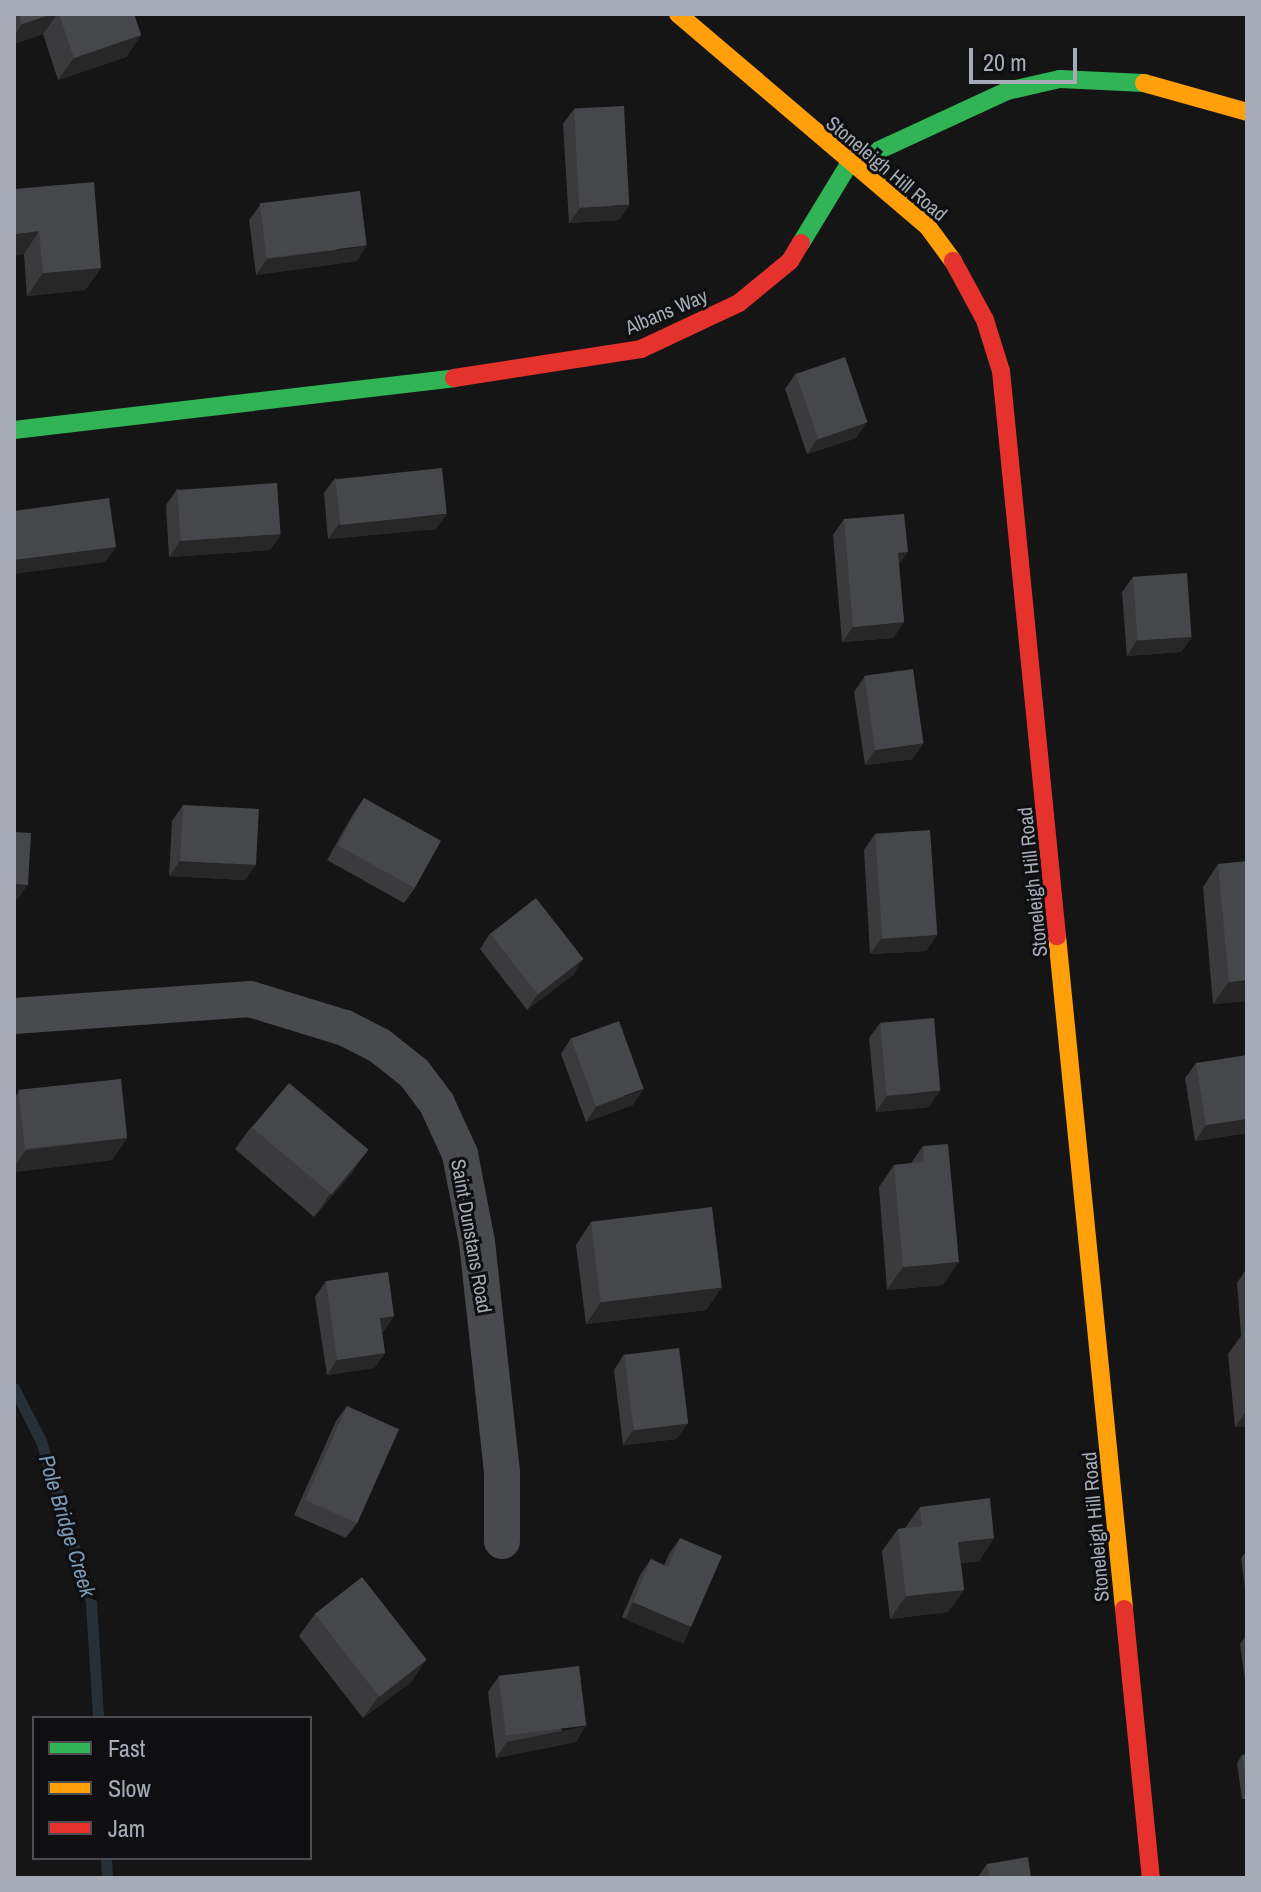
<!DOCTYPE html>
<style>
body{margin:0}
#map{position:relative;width:1261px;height:1892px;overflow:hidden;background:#151515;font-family:"Archivo Narrow",sans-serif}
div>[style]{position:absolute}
.stream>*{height:11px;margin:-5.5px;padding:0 5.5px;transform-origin:5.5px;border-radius:5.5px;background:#283037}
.street>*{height:36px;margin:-18px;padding:0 18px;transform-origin:18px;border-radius:18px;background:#494a4e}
.fast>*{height:18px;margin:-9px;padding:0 9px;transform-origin:9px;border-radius:9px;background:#30b455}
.slow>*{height:18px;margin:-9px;padding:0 9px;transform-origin:9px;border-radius:9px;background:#ff9f0a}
.jam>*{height:18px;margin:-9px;padding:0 9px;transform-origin:9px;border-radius:9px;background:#e5322d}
.wall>*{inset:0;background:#3b3b3d}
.shaded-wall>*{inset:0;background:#272728;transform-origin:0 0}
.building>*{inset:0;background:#46474a;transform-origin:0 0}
span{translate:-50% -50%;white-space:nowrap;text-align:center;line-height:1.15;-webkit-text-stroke:6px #0f0f11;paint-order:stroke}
.street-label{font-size:20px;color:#a5abb7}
.water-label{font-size:22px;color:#7b9ab3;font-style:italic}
.frame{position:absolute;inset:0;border:16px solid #a5abb7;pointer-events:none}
.legend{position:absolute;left:32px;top:1716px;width:280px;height:144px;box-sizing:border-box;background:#0f0f11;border:2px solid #4b4d53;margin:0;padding:10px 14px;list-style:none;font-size:24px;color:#a5abb7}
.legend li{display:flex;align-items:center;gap:16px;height:40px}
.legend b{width:40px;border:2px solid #4b4d53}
.scale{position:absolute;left:969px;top:48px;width:108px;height:36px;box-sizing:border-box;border:4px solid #a5abb7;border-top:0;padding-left:10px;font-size:24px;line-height:28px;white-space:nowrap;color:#a5abb7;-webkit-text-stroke:6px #0f0f11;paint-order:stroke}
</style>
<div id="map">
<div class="stream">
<div style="left:14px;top:1388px;width:59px;rotate:63deg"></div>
<div style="left:41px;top:1441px;width:169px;rotate:72.7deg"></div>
<div style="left:91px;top:1602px;width:116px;rotate:86.5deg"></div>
<div style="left:106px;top:1858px;width:19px;rotate:87deg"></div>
</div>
<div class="street">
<div style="left:14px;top:1016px;width:237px;rotate:-4.1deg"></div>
<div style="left:250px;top:999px;width:99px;rotate:17deg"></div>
<div style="left:345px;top:1028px;width:39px;rotate:27deg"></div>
<div style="left:380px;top:1046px;width:43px;rotate:38.5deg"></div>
<div style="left:414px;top:1073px;width:39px;rotate:53deg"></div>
<div style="left:437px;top:1104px;width:55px;rotate:65.3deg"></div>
<div style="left:460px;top:1154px;width:90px;rotate:79.1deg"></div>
<div style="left:477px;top:1242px;width:232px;rotate:83.8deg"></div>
<div style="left:502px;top:1473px;width:68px;rotate:90deg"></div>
</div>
<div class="fast">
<div style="left:801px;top:243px;width:92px;rotate:-58.7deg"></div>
<div style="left:849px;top:164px;width:174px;rotate:-24.8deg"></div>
<div style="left:1007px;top:91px;width:54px;rotate:-12.8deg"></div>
<div style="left:1060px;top:79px;width:84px;rotate:2.7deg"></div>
<div style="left:14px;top:430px;width:443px;rotate:-6.7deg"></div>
</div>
<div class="slow">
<div style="left:678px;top:14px;width:328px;rotate:40.4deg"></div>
<div style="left:928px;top:227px;width:42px;rotate:53.7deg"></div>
<div style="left:1144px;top:83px;width:107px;rotate:15.7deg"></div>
<div style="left:1057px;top:936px;width:676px;rotate:84.31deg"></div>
</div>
<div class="jam">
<div style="left:953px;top:261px;width:67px;rotate:61.5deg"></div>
<div style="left:985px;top:320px;width:53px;rotate:72.6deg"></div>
<div style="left:1001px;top:371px;width:568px;rotate:84.34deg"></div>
<div style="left:454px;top:378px;width:189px;rotate:-8.8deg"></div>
<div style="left:641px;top:349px;width:108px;rotate:-25.1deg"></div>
<div style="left:739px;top:303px;width:66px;rotate:-39.5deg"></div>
<div style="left:790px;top:261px;width:21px;rotate:-59deg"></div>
<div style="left:1124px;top:1609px;width:270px;rotate:84.3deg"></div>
</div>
<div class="wall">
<div style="clip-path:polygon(14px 14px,134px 14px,141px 35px,126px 57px,58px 80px,43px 34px,14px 44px)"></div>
<div style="clip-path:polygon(574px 109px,619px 220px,569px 223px,563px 124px)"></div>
<div style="clip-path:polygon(14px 189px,101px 268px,85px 290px,27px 296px,24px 254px,14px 255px)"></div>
<div style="clip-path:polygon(260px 205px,357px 261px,256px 275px,249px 220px)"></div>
<div style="clip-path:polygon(796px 373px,856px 438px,807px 454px,785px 389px)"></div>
<div style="clip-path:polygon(335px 478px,436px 529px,328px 539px,324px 493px)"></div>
<div style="clip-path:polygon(177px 489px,281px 534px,270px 550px,169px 557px,166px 505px)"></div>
<div style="clip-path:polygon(844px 519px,899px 564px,904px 622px,893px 638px,842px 642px,833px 535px)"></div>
<div style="clip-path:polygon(1133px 577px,1192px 637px,1181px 652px,1127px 656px,1122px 592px)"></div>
<div style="clip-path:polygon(865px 676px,923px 743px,913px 759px,865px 765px,854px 692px)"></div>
<div style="clip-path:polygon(364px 798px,415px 888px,404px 903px,327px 860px,353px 814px)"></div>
<div style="clip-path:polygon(183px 805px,245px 880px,169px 876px,172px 821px)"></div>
<div style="clip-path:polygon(875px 834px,937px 935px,926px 951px,870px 954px,864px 850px)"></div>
<div style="clip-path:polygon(1218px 864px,1247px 1001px,1213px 1004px,1203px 887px)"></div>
<div style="clip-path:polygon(490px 933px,583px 959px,573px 975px,527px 1010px,480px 949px)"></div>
<div style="clip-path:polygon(880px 1023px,929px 1107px,876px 1112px,869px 1038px)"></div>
<div style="clip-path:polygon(571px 1038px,633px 1105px,586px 1122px,561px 1054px)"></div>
<div style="clip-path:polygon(1196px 1063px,1247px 1133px,1195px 1141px,1185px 1078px)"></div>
<div style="clip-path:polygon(19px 1091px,127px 1138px,112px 1160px,14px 1172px,14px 1098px)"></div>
<div style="clip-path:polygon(251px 1127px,352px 1173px,314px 1217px,235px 1149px)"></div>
<div style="clip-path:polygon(923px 1146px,943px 1285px,887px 1290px,879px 1187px,894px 1165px,911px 1163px)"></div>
<div style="clip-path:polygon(591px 1222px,722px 1287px,706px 1310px,586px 1324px,576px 1245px)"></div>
<div style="clip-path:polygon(1247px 1268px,1247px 1426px,1235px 1427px,1228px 1354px,1241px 1336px,1237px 1283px)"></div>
<div style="clip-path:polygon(326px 1281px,394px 1316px,383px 1332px,382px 1332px,385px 1353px,374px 1368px,327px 1375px,315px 1297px)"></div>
<div style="clip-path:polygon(624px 1354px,677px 1439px,623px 1445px,614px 1370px)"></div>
<div style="clip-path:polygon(347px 1406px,357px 1523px,346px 1538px,294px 1515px,336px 1421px)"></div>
<div style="clip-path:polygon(920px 1507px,994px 1538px,979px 1561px,961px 1563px,964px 1590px,948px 1612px,890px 1619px,882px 1551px,898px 1529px,905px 1528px)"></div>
<div style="clip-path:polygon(680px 1538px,680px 1642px,622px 1617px,640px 1575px,651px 1559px,664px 1565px,669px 1554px)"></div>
<div style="clip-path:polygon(1247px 1550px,1247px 1603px,1241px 1558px)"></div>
<div style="clip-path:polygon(315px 1614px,426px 1660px,411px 1682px,363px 1718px,299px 1636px)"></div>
<div style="clip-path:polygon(1247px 1634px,1247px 1687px,1246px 1687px,1240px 1644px)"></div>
<div style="clip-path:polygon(499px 1676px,576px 1742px,496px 1758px,488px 1692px)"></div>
<div style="clip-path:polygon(1247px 1754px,1247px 1799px,1242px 1799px,1237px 1763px,1242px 1755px)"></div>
<div style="clip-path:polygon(987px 1864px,1031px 1878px,977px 1878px)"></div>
</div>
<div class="shaded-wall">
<div style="clip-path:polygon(52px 14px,57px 14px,43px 34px,14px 44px,14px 36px,22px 24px)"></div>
<div style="clip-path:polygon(141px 35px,126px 57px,58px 80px,74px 58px)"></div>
<div style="clip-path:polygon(630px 205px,619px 220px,569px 223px,580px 208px)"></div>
<div style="clip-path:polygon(39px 231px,24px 254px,14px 255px,14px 236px,15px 234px)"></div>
<div style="clip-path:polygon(367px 246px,357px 261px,256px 275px,267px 259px)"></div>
<div style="clip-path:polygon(101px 268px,85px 290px,27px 296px,43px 273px)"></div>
<div style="clip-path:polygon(867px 422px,856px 438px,807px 454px,818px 438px)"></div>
<div style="clip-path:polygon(447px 514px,436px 529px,328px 539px,339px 524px)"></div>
<div style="clip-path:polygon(281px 534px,270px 550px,169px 557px,180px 541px)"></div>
<div style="clip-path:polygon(116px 547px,105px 562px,14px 574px,14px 562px,15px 560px)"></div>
<div style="clip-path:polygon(908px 552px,897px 567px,898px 553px)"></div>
<div style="clip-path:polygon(904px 622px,893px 638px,842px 642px,853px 627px)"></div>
<div style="clip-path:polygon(1192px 637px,1181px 652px,1127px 656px,1137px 640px)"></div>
<div style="clip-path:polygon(923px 743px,913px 759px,865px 765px,875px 750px)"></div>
<div style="clip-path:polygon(180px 861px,256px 865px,245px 880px,169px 876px)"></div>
<div style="clip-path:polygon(14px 884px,28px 885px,17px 900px,14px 900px)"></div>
<div style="clip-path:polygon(937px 935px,926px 951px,870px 954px,881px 939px)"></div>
<div style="clip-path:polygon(583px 959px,573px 975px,527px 1010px,538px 994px)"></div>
<div style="clip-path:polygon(1247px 980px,1247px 1001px,1213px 1004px,1229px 982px)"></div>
<div style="clip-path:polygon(644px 1089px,633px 1105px,586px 1122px,596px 1107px)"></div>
<div style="clip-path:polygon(940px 1091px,929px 1107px,876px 1112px,887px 1096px)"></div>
<div style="clip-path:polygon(1247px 1119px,1247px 1133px,1195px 1141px,1206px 1125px)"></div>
<div style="clip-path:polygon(127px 1138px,112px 1160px,14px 1172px,14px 1167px,26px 1150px)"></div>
<div style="clip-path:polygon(368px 1150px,352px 1173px,314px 1217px,330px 1194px)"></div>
<div style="clip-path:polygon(959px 1262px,943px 1285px,887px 1290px,903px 1267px)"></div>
<div style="clip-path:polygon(722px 1287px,706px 1310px,586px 1324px,601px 1302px)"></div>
<div style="clip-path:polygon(394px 1316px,383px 1332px,369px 1334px,380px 1318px)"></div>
<div style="clip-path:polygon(385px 1353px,374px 1368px,327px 1375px,337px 1360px)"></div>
<div style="clip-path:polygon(1247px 1410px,1247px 1426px,1235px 1427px)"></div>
<div style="clip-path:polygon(688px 1423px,677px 1439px,623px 1445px,634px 1429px)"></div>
<div style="clip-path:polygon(994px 1538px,979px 1561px,943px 1565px,958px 1542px)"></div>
<div style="clip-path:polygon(964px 1590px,948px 1612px,890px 1619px,906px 1596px)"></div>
<div style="left:633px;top:1602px;width:63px;height:19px;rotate:23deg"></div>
<div style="clip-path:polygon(426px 1660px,411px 1682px,363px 1718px,379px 1696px)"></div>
<div style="clip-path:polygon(586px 1726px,576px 1742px,496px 1758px,507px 1742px)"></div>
</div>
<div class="building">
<div style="clip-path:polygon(19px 14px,52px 14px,22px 24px)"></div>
<div style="clip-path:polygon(59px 14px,134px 14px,141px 35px,74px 58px)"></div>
<div style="left:624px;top:106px;width:99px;height:50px;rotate:87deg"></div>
<div style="clip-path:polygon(94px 182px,101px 268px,43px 273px,39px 231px,15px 234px,14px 189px)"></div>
<div style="left:360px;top:191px;width:55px;height:101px;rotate:83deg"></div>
<div style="left:845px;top:357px;width:69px;height:52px;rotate:71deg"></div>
<div style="left:442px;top:468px;width:46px;height:107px;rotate:84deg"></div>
<div style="left:277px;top:483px;width:51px;height:100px;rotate:86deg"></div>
<div style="clip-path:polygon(109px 498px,116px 547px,15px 560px,14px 550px,14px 511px)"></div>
<div style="clip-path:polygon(904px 514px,908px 552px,898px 553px,904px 622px,853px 627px,844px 519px)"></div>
<div style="left:1187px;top:573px;width:64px;height:54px;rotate:86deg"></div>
<div style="left:913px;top:669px;width:75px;height:49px;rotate:82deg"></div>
<div style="left:364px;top:798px;width:88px;height:54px;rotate:29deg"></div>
<div style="left:183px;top:805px;width:76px;height:56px;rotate:3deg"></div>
<div style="left:930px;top:830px;width:105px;height:55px;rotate:86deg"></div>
<div style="clip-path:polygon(14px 832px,31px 833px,28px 885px,14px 884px)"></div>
<div style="clip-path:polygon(1247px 861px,1247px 980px,1229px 982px,1218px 864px)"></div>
<div style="left:536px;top:898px;width:77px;height:58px;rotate:52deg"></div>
<div style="left:934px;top:1018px;width:73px;height:54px;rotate:85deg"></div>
<div style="left:619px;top:1021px;width:72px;height:51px;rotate:70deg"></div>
<div style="clip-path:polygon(1247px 1055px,1247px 1119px,1206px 1125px,1196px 1063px)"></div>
<div style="left:121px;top:1079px;width:59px;height:103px;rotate:84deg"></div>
<div style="left:289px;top:1083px;width:104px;height:58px;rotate:40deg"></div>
<div style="clip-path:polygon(948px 1144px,959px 1262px,903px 1267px,894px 1165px,924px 1162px,923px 1146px)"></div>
<div style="left:712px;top:1207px;width:81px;height:122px;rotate:83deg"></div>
<div style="clip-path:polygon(388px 1272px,394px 1316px,380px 1318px,385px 1353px,337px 1360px,326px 1281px)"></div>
<div style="clip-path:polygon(1244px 1332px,1247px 1332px,1247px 1366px)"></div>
<div style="left:679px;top:1348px;width:76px;height:55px;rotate:83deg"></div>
<div style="left:347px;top:1406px;width:57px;height:103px;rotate:24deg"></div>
<div style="clip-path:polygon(990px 1498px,994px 1538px,958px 1542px,964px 1590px,906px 1596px,898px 1529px,922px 1526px,920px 1507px)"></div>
<div style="clip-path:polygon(680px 1538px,722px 1556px,691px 1627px,633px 1602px,651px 1559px,668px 1567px)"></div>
<div style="left:362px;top:1577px;width:105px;height:60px;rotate:52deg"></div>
<div style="left:579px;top:1666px;width:60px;height:81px;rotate:83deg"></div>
<div style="clip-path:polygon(1247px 1754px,1247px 1790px,1242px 1755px)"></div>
<div style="clip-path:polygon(1028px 1857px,1031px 1878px,989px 1878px,987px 1864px)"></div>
</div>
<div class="street-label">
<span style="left:887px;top:168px;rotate:40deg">Stoneleigh Hill Road</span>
<span style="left:666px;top:311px;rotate:-23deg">Albans Way</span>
<span style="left:1032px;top:882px;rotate:-96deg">Stoneleigh Hill Road</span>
<span style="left:472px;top:1236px;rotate:80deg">Saint Dunstans Road</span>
<span style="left:1095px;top:1527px;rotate:-95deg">Stoneleigh Hill Road</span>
</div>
<div class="water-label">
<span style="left:67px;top:1526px;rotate:73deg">Pole Bridge Creek</span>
</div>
<div class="frame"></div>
<ul class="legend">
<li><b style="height:10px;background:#30b455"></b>Fast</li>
<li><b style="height:10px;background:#ff9f0a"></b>Slow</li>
<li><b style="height:10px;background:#e5322d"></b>Jam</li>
</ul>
<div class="scale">20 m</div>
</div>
